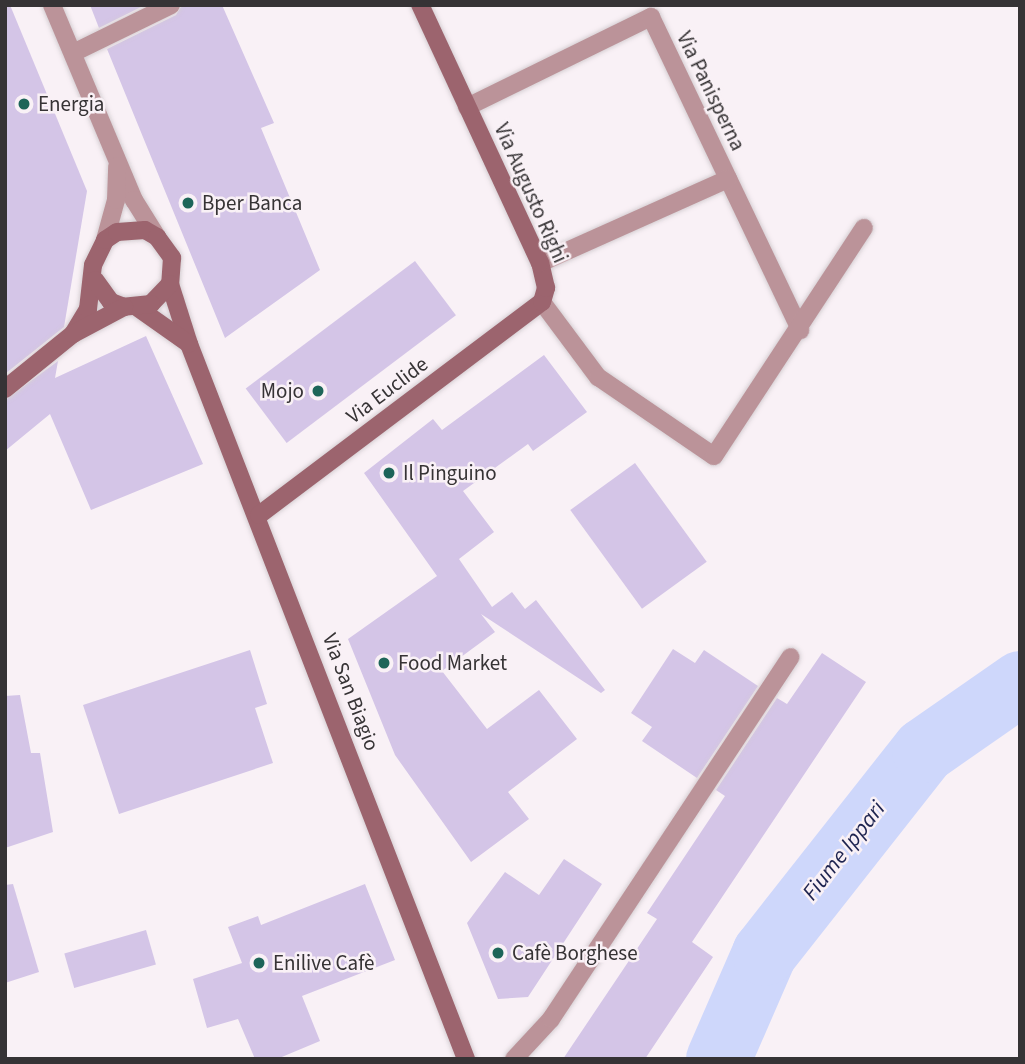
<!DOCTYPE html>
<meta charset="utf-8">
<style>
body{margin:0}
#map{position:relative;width:1025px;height:1064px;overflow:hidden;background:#f9f1f6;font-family:"Source Sans 3",sans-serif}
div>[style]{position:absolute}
.river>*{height:65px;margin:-32.5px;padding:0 32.5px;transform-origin:32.5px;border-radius:32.5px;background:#ced7fb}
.building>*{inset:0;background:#d4c5e7;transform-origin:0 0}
.roads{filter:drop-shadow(0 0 2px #d6cfd3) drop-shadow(0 0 2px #d6cfd3)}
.minor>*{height:18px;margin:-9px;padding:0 9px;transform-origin:9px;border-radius:9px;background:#bb9399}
.tertiary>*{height:18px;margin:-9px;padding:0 9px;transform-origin:9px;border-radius:9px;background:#bb9399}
.secondary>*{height:18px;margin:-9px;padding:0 9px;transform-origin:9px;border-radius:9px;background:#9c646e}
.dots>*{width:19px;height:19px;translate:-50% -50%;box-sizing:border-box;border:4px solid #f9f1f6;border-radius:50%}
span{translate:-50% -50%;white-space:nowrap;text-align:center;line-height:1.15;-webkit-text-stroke:5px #f9f1f6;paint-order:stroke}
.street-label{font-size:21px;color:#363335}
.poi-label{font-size:21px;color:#363335}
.left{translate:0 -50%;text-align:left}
.right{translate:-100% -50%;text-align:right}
.water-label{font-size:23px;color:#1e2450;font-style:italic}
.frame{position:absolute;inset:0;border:7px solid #363335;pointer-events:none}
</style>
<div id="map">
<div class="river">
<div style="left:718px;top:1059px;width:116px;rotate:-66.5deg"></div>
<div style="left:764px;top:953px;width:258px;rotate:-51.8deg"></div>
<div style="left:924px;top:750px;width:117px;rotate:-34.9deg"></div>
</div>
<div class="building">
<div style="clip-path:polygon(5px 5px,10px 5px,87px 191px,64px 327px,5px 374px)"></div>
<div style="clip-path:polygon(90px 5px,145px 5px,99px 28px)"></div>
<div style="clip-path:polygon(182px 5px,222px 5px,274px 123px,261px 128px,320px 270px,225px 338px,107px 49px,176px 15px)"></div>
<div style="left:415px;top:261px;width:68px;height:212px;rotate:53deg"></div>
<div style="clip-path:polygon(146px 336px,203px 464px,91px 510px,50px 414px,5px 451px,5px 400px,58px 361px,55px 378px)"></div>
<div style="clip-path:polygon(544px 355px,587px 412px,533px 451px,528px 444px,463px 491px,494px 532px,459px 559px,492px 607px,512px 592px,525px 609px,536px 600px,605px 690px,601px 693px,481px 614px,495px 632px,442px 671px,487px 729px,539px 690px,577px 739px,508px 792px,529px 819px,471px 862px,395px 755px,348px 639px,437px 576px,364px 473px,433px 419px,442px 430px)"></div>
<div style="left:635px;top:463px;width:122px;height:80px;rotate:54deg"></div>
<div style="clip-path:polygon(673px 649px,695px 663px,704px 650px,758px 686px,697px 778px,642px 741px,652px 727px,631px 713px)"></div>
<div style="clip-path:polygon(250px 650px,267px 704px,255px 708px,273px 763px,119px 814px,83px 705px)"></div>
<div style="clip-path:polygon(822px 653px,866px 682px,692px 942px,713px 957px,645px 1059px,563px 1059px,657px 919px,647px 913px,725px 796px,716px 790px,777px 698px,787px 704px)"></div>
<div style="clip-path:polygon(20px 695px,31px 753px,40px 753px,53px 832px,5px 848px,5px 696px)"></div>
<div style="clip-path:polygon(564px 859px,602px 884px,528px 997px,498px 999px,467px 923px,505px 872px,539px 895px)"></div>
<div style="clip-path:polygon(13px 884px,39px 972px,5px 983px,5px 885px)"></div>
<div style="clip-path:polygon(365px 884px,395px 960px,302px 996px,320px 1041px,277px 1059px,255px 1059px,238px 1019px,207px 1028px,193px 979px,242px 963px,228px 927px,258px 916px,261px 925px)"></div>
<div style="left:146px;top:930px;width:36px;height:85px;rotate:74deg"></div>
</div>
<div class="roads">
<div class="minor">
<div style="left:73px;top:53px;width:109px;rotate:-26.1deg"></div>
<div style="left:467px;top:107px;width:205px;rotate:-26.1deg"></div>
<div style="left:651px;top:17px;width:347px;rotate:64.5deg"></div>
<div style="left:540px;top:263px;width:206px;rotate:-24.1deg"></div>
<div style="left:542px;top:302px;width:94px;rotate:53.3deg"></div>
<div style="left:598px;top:377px;width:140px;rotate:34.3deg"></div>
<div style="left:714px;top:456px;width:273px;rotate:-56.7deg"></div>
<div style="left:514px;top:1059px;width:54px;rotate:-47.2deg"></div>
<div style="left:551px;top:1019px;width:434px;rotate:-56.5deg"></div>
</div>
<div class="tertiary">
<div style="left:52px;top:5px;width:212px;rotate:67.2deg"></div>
<div style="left:134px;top:200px;width:44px;rotate:58.1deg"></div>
<div style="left:105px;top:240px;width:41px;rotate:-74.6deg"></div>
<div style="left:116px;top:200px;width:34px;rotate:-88deg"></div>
</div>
<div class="secondary">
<div style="left:170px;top:284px;width:63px;rotate:72.4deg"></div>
<div style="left:189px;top:344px;width:767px;rotate:68.82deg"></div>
<div style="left:138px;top:308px;width:62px;rotate:35.2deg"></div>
<div style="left:73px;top:334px;width:29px;rotate:-59deg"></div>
<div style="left:88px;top:309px;width:44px;rotate:-83.5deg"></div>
<div style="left:93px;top:265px;width:28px;rotate:-64deg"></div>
<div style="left:105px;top:240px;width:14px;rotate:-34deg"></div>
<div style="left:117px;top:232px;width:28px;rotate:-4deg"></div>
<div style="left:145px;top:230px;width:14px;rotate:30deg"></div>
<div style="left:157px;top:237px;width:26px;rotate:54deg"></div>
<div style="left:172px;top:258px;width:26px;rotate:94deg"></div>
<div style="left:170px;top:284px;width:28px;rotate:134deg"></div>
<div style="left:151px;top:304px;width:27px;rotate:174deg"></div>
<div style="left:124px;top:307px;width:14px;rotate:-159deg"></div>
<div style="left:111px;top:302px;width:27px;rotate:-126deg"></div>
<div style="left:5px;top:389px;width:87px;rotate:-39deg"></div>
<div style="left:73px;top:334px;width:58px;rotate:-27.9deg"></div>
<div style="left:259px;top:515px;width:354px;rotate:-37deg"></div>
<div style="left:542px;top:302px;width:15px;rotate:-74deg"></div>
<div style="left:546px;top:288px;width:26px;rotate:-103deg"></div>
<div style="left:540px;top:263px;width:285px;rotate:-114.9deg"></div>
</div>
</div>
<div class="dots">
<div style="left:24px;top:104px;background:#1d6559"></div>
<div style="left:188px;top:203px;background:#1d6559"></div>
<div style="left:318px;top:391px;background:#1d6559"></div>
<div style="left:389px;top:473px;background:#1d6559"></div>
<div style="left:384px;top:663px;background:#1d6559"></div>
<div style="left:498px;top:953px;background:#1d6559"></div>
<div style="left:259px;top:963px;background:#1d6559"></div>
</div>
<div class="street-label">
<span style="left:711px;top:91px;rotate:64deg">Via Panisperna</span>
<span style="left:531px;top:193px;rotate:66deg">Via Augusto Righi</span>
<span style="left:387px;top:390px;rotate:-37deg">Via Euclide</span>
<span style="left:351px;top:692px;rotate:69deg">Via San Biagio</span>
</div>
<div class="poi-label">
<span class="left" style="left:38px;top:104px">Energia</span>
<span class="left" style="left:202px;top:203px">Bper Banca</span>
<span class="right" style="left:304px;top:391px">Mojo</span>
<span class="left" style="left:403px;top:473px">Il Pinguino</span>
<span class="left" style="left:398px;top:663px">Food Market</span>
<span class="left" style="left:512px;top:953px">Cafè Borghese</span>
<span class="left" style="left:273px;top:963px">Enilive Cafè</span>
</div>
<div class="water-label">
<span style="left:844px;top:851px;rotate:-52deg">Fiume Ippari</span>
</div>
<div class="frame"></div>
</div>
